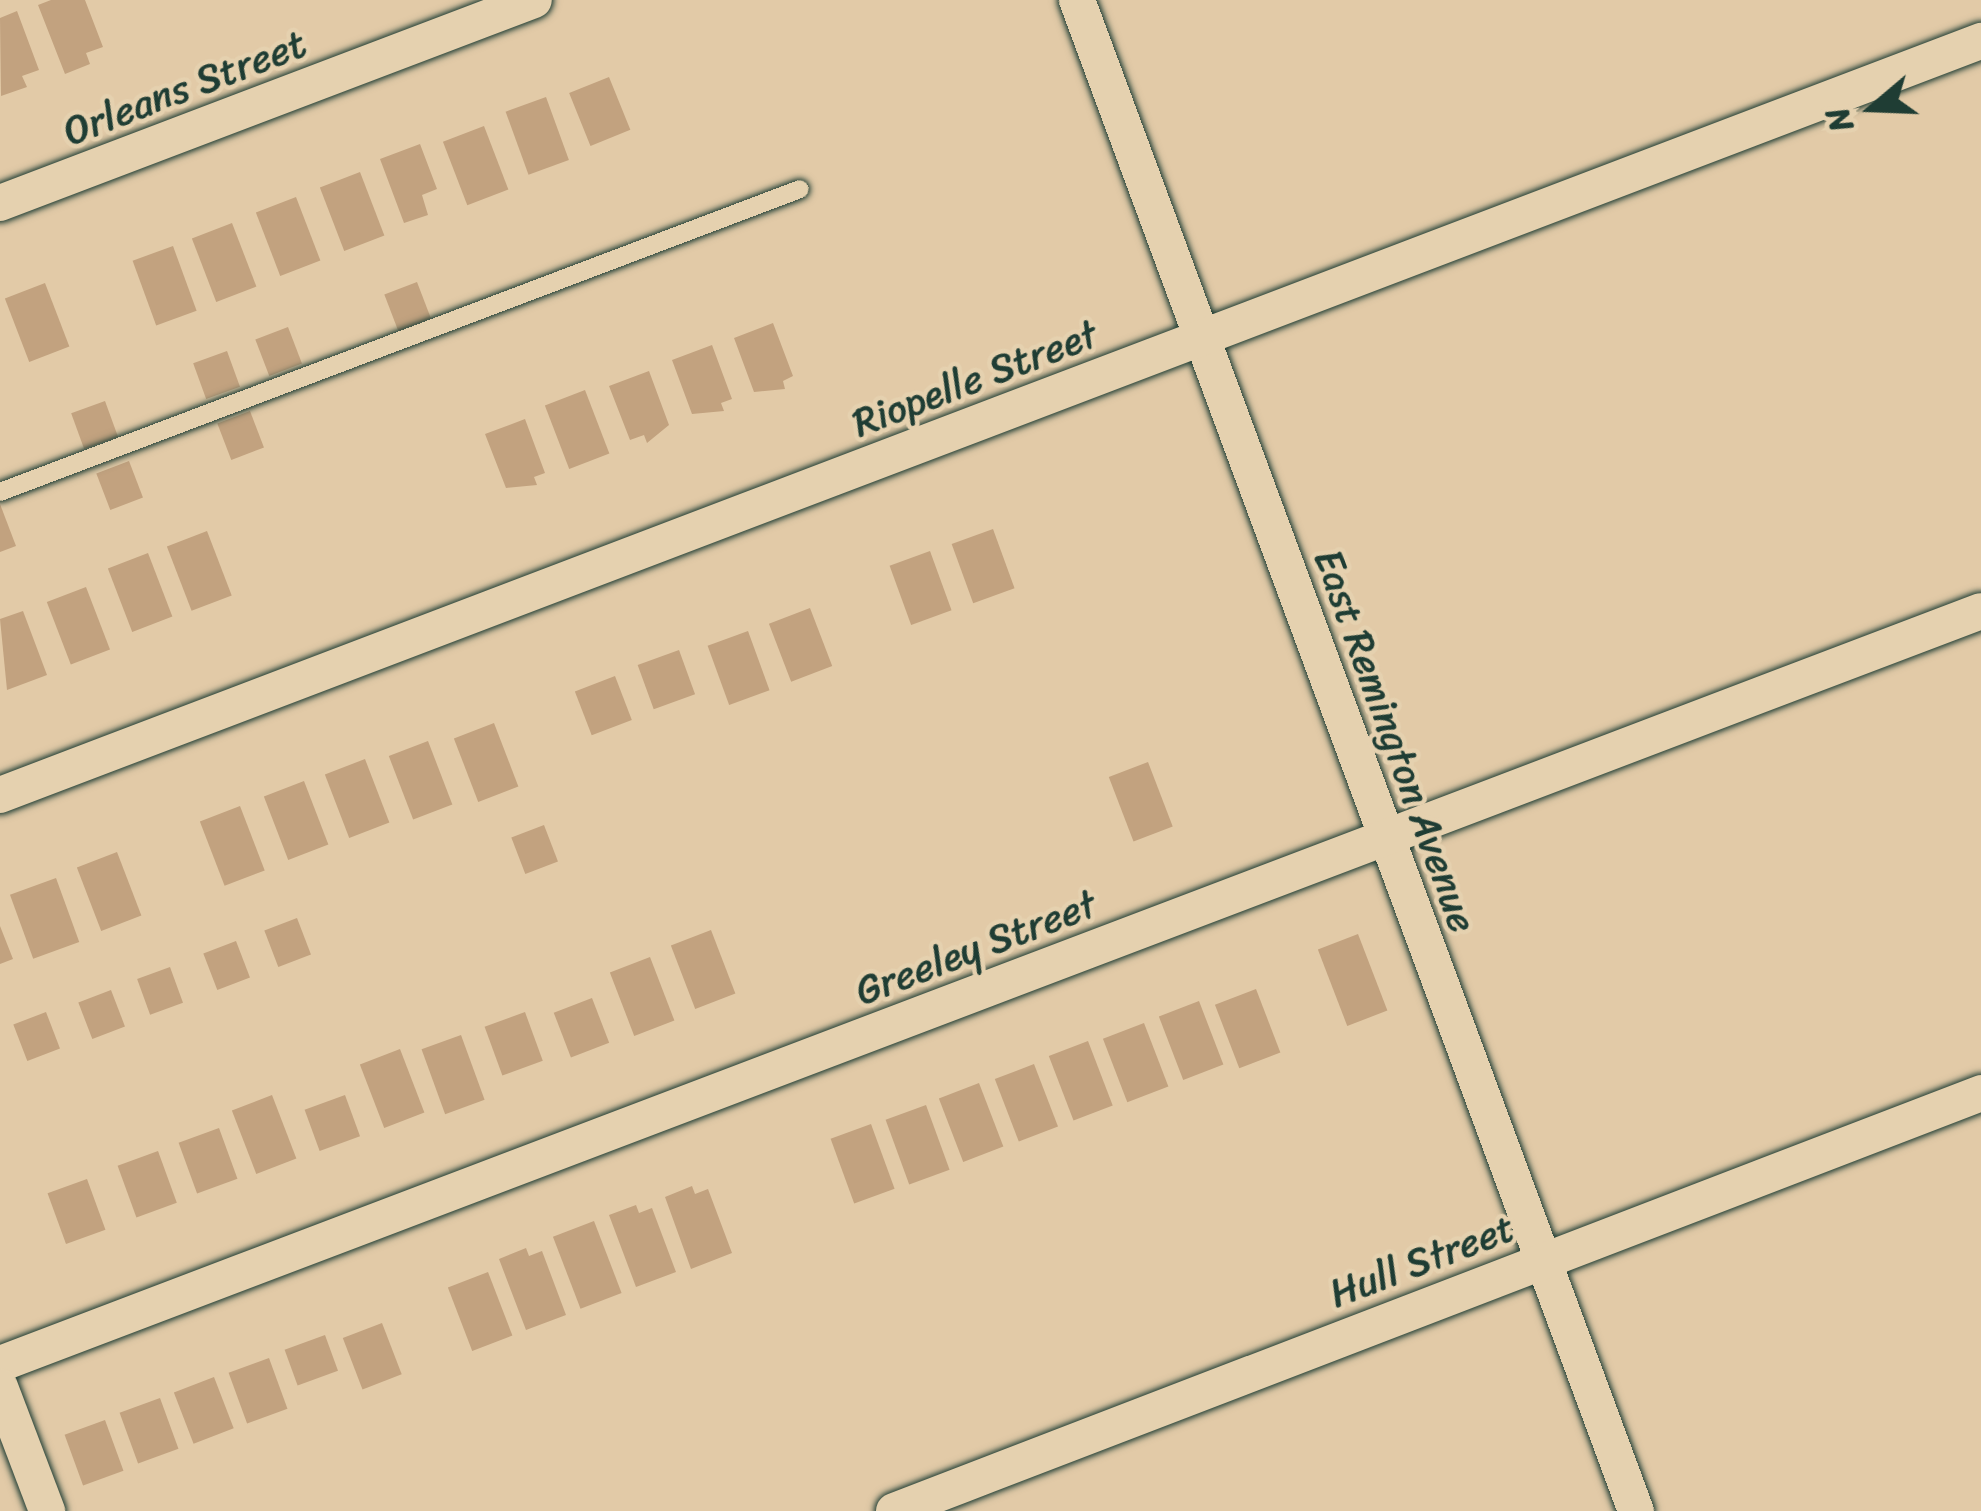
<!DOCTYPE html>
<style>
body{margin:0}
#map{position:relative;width:1981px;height:1511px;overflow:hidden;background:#e2caa7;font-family:Sriracha,sans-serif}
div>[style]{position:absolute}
.building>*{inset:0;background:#c2a27f;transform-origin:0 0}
.roads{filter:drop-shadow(0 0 3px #1f3d34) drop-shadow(0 0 3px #1f3d34)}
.lane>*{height:18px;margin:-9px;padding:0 9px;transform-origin:9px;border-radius:9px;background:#e5d1af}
.street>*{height:36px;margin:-18px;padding:0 18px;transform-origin:18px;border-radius:18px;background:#e5d1af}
span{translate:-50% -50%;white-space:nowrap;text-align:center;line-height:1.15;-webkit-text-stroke:9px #e5d1af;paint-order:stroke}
.street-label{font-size:39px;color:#1f3d34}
.north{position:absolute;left:1813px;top:48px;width:120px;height:120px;-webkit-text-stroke:9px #e5d1af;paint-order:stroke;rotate:251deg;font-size:33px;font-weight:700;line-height:48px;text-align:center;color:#1f3d34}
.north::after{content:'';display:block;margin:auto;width:42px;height:54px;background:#1f3d34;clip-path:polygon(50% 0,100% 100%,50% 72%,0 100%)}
</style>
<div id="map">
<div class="building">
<div style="clip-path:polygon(51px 0,85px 0,103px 47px,86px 53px,90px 64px,65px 74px,38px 5px)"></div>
<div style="clip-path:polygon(17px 11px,39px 70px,22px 76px,27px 87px,1px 96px,0 18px)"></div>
<div style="left:609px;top:77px;width:57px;height:43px;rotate:68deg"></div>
<div style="left:546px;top:97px;width:67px;height:43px;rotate:70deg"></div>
<div style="left:484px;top:126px;width:68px;height:44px;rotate:69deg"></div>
<div style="clip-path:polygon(420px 144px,437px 189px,422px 195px,428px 215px,404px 223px,380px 159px)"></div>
<div style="left:360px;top:172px;width:68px;height:43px;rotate:69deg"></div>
<div style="left:296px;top:197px;width:68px;height:43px;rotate:69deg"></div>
<div style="left:232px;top:223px;width:68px;height:43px;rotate:69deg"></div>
<div style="left:173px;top:246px;width:69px;height:43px;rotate:70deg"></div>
<div style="left:417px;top:282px;width:39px;height:35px;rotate:69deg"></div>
<div style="left:45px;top:283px;width:68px;height:43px;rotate:69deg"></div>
<div style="clip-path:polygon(773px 323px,793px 376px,783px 381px,785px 389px,754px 392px,734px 338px)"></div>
<div style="left:288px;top:327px;width:39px;height:35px;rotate:69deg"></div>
<div style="clip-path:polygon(712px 345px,732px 399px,721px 403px,724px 411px,692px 414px,672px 360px)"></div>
<div style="left:227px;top:351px;width:38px;height:36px;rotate:70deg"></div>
<div style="clip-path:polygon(649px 371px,669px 425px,647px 443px,644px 435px,630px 440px,609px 386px)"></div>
<div style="left:585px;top:390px;width:68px;height:43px;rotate:69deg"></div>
<div style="left:105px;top:401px;width:38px;height:36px;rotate:70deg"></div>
<div style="left:250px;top:411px;width:39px;height:35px;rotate:69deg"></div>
<div style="clip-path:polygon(525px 419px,545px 473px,534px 477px,537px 485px,506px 488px,485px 434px)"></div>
<div style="left:129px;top:461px;width:39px;height:35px;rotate:69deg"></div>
<div style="clip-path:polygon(0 504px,16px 546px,0 552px)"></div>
<div style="left:993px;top:529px;width:63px;height:44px;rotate:70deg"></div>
<div style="left:207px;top:531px;width:69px;height:43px;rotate:69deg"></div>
<div style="left:930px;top:551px;width:63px;height:43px;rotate:70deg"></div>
<div style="left:148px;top:553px;width:68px;height:43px;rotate:69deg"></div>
<div style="left:86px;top:587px;width:67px;height:42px;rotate:69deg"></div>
<div style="left:810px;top:608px;width:62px;height:44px;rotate:69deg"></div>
<div style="clip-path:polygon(23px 611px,47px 675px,7px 690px,0 619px)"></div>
<div style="left:748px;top:631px;width:63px;height:43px;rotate:70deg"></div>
<div style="left:679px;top:650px;width:47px;height:44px;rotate:70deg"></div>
<div style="left:615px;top:676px;width:47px;height:43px;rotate:69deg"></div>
<div style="left:494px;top:723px;width:68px;height:43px;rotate:69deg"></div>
<div style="left:428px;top:741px;width:68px;height:42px;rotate:69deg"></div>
<div style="left:365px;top:759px;width:68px;height:43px;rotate:69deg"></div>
<div style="left:1148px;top:762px;width:69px;height:42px;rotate:69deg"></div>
<div style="left:304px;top:781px;width:68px;height:43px;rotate:69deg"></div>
<div style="left:240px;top:806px;width:69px;height:43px;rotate:69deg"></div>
<div style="left:544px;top:825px;width:39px;height:35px;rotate:69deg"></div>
<div style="left:117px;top:852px;width:68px;height:43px;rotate:69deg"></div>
<div style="left:56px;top:878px;width:68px;height:49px;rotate:70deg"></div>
<div style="left:297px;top:918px;width:39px;height:35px;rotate:69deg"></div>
<div style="clip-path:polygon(0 926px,13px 959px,0 964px)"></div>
<div style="left:711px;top:930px;width:68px;height:43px;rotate:69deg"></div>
<div style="left:1358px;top:934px;width:82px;height:43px;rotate:69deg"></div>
<div style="left:236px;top:941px;width:39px;height:35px;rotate:69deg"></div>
<div style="left:650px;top:957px;width:68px;height:43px;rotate:69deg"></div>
<div style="left:170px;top:967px;width:38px;height:35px;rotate:70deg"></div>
<div style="left:1256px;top:989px;width:68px;height:44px;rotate:69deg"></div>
<div style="left:111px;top:990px;width:39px;height:35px;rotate:69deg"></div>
<div style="left:592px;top:998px;width:48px;height:41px;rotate:69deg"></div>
<div style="left:1199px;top:1001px;width:68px;height:43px;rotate:69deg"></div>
<div style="left:46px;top:1012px;width:39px;height:35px;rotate:69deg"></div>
<div style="left:525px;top:1012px;width:52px;height:43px;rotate:70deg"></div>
<div style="left:1144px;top:1023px;width:68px;height:44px;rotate:69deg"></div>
<div style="left:461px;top:1035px;width:69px;height:42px;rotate:70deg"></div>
<div style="left:1088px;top:1041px;width:69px;height:42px;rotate:69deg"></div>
<div style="left:400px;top:1049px;width:68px;height:43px;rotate:69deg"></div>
<div style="left:1034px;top:1064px;width:67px;height:42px;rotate:69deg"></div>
<div style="left:979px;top:1083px;width:68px;height:43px;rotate:69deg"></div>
<div style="left:272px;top:1095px;width:68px;height:43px;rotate:69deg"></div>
<div style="left:345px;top:1095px;width:44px;height:43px;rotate:70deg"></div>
<div style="left:926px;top:1105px;width:69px;height:43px;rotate:70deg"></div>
<div style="left:871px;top:1124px;width:69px;height:43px;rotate:70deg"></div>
<div style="left:219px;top:1128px;width:54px;height:43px;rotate:70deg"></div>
<div style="left:158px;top:1151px;width:55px;height:43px;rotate:70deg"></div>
<div style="left:87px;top:1179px;width:54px;height:42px;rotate:70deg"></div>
<div style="clip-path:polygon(692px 1186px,695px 1194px,708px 1189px,732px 1253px,691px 1269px,665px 1197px)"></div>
<div style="clip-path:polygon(636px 1205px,639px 1213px,652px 1208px,676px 1272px,636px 1287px,609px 1215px)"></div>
<div style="left:594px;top:1221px;width:77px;height:44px;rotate:69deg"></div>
<div style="clip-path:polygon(526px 1248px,529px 1256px,542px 1251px,566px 1315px,526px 1330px,499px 1259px)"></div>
<div style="left:488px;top:1272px;width:68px;height:43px;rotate:69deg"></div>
<div style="left:382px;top:1323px;width:55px;height:42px;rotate:69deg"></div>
<div style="left:325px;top:1335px;width:38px;height:43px;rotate:70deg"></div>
<div style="left:269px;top:1358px;width:54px;height:43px;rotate:70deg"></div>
<div style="left:214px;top:1377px;width:55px;height:43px;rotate:69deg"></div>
<div style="left:160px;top:1398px;width:54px;height:43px;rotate:70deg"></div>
<div style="left:105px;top:1420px;width:54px;height:43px;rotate:70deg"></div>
</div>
<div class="roads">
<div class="lane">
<div style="left:0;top:492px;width:855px;rotate:-20.74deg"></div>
</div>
<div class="street">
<div style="left:1077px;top:0;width:1611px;rotate:69.7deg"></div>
<div style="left:0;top:203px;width:571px;rotate:-20.81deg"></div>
<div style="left:0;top:795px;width:2120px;rotate:-20.84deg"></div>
<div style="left:0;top:1364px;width:2119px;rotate:-20.81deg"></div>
<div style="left:0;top:1387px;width:133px;rotate:69.2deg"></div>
<div style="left:894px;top:1511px;width:1165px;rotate:-21.03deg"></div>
</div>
</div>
<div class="street-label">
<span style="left:185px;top:88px;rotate:-21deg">Orleans Street</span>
<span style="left:975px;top:379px;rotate:-21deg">Riopelle Street</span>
<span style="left:1395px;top:741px;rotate:70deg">East Remington Avenue</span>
<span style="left:976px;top:948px;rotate:-21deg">Greeley Street</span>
<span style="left:1422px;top:1261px;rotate:-21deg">Hull Street</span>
</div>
<div class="north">N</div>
</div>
